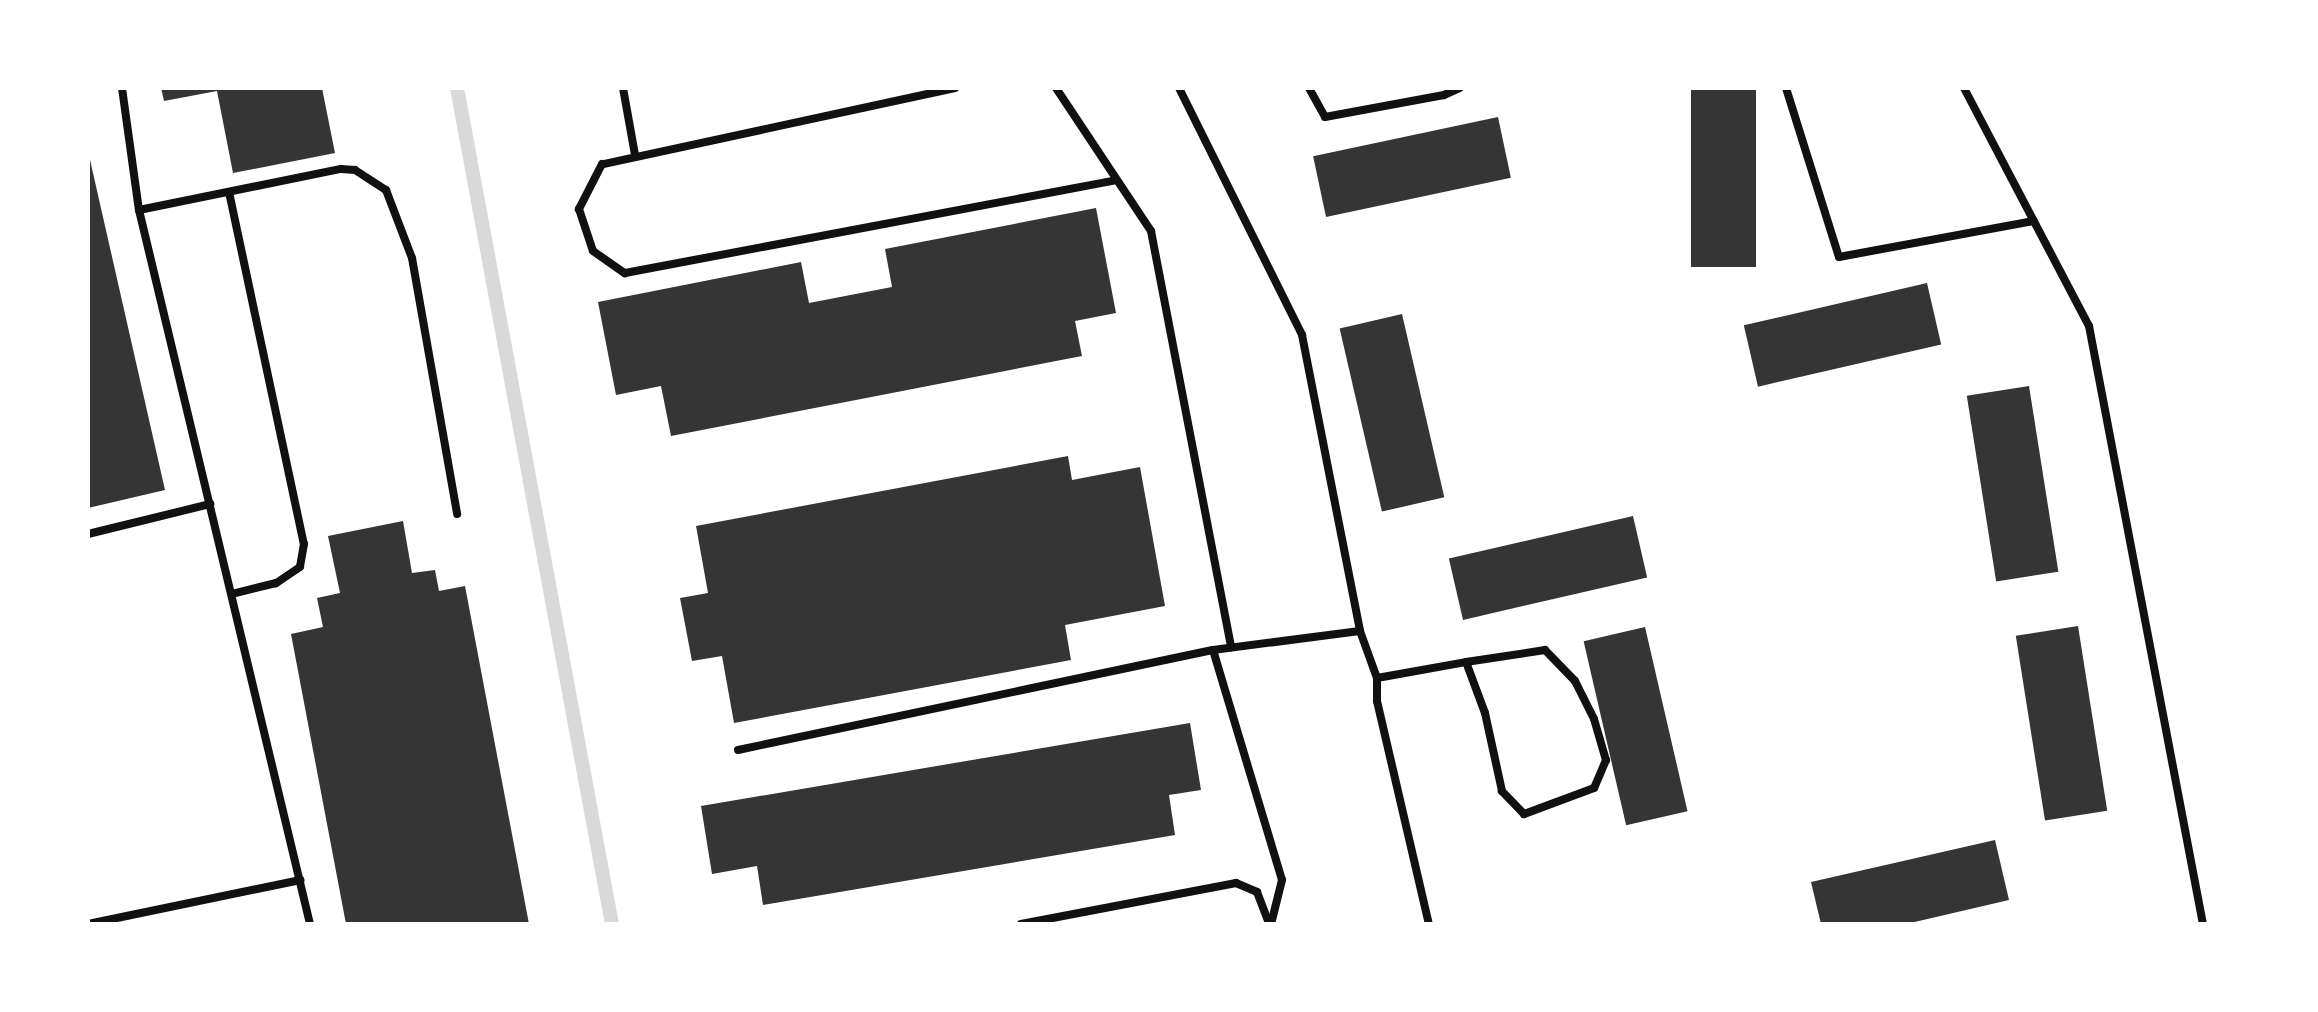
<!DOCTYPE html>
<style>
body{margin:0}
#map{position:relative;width:2318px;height:1012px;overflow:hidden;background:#fff;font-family:"Fira Sans Condensed",sans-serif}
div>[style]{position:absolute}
.stream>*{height:14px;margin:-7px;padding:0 7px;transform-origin:7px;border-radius:7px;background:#d9d9d9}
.building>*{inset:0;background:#353535;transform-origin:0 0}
.service>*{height:8px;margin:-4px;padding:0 4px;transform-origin:4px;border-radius:4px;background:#111}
span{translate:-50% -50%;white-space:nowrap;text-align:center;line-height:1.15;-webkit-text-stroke:8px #fff;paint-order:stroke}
.frame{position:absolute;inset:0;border:90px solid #fff;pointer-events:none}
</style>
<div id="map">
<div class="stream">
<div style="left:457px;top:88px;width:850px;rotate:79.5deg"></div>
</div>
<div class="building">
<div style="clip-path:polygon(161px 88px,322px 88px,335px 153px,233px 173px,217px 91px,164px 101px)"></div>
<div style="left:1691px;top:88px;width:65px;height:179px"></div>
<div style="left:1498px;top:117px;width:62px;height:189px;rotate:78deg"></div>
<div style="clip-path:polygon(88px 151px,165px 490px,88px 508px)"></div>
<div style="clip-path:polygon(1096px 208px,1116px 313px,1075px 321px,1082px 356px,671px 436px,661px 386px,616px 395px,598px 302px,801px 262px,809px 303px,892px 287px,885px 249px)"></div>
<div style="left:1927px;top:283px;width:63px;height:188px;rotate:77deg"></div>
<div style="left:1402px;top:314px;width:188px;height:64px;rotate:77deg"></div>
<div style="left:2029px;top:386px;width:188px;height:63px;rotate:81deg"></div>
<div style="clip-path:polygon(1068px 456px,1072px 480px,1140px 467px,1165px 606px,1065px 625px,1071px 660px,734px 723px,722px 656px,692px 661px,680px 598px,708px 593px,696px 526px)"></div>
<div style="left:1633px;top:516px;width:63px;height:189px;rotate:77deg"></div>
<div style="clip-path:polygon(403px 521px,412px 573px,435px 570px,439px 591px,465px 586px,529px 924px,346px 924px,291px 634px,323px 627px,317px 598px,340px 593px,328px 536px)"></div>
<div style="left:2078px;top:626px;width:187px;height:63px;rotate:81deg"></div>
<div style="left:1645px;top:627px;width:189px;height:63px;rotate:77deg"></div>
<div style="clip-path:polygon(1190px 723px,1201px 790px,1169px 795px,1175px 835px,763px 905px,757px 866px,712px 874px,701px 806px)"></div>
<div style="clip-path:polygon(1995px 840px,2009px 900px,1906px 924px,1821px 924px,1811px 882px)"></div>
</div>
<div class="service">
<div style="left:122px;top:88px;width:123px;rotate:82.1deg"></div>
<div style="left:139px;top:210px;width:734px;rotate:76.53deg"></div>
<div style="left:623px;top:88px;width:68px;rotate:79.8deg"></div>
<div style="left:955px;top:88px;width:361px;rotate:167.8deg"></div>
<div style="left:602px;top:164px;width:51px;rotate:117.1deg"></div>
<div style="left:579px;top:209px;width:44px;rotate:71.6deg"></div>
<div style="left:593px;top:251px;width:39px;rotate:35deg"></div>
<div style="left:625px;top:273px;width:499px;rotate:-10.7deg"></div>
<div style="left:1056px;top:88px;width:172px;rotate:56.4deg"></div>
<div style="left:1151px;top:231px;width:424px;rotate:79.1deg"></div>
<div style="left:1179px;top:88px;width:276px;rotate:63.5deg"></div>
<div style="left:1302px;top:335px;width:302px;rotate:78.9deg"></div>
<div style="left:1360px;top:631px;width:50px;rotate:70.1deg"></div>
<div style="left:1377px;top:678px;width:23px;rotate:90deg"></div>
<div style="left:1377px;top:701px;width:229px;rotate:76.9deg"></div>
<div style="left:1309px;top:88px;width:33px;rotate:61deg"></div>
<div style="left:1325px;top:117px;width:121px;rotate:-10.5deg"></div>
<div style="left:1444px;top:95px;width:17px;rotate:-24deg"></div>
<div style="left:1786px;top:88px;width:177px;rotate:72.6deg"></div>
<div style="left:1839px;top:257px;width:198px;rotate:-10.5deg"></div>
<div style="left:1964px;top:88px;width:269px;rotate:62.3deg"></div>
<div style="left:2089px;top:326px;width:609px;rotate:79.21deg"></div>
<div style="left:229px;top:192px;width:360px;rotate:78deg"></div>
<div style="left:304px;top:544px;width:23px;rotate:100deg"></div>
<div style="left:300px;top:567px;width:29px;rotate:146deg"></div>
<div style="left:276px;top:583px;width:45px;rotate:166deg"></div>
<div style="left:139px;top:210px;width:206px;rotate:-11.5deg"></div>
<div style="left:341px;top:169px;width:14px;rotate:4deg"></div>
<div style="left:355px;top:170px;width:37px;rotate:33deg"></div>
<div style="left:386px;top:190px;width:73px;rotate:69.1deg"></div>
<div style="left:412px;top:258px;width:260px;rotate:80deg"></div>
<div style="left:88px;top:534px;width:126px;rotate:-13.8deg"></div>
<div style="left:1213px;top:650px;width:240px;rotate:73.3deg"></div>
<div style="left:1282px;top:880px;width:45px;rotate:104deg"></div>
<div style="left:1377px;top:678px;width:90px;rotate:-10.2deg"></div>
<div style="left:1466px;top:662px;width:80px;rotate:-8.6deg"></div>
<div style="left:1545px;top:650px;width:43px;rotate:45.9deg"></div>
<div style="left:1575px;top:681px;width:42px;rotate:63.4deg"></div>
<div style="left:1594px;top:719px;width:43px;rotate:73.7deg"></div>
<div style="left:1606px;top:760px;width:30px;rotate:113deg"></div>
<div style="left:1594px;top:788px;width:75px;rotate:159.6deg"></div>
<div style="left:1524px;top:814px;width:32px;rotate:-134deg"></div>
<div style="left:1502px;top:791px;width:80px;rotate:-102.3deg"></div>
<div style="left:1485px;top:713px;width:54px;rotate:-110.4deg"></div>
<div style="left:738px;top:750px;width:485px;rotate:-11.9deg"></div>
<div style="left:1213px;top:650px;width:148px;rotate:-7.4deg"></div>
<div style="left:88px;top:924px;width:217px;rotate:-11.7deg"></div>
<div style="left:1021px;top:924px;width:219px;rotate:-10.8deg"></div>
<div style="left:1236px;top:883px;width:23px;rotate:23deg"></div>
<div style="left:1257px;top:892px;width:34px;rotate:69deg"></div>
</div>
<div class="frame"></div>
</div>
